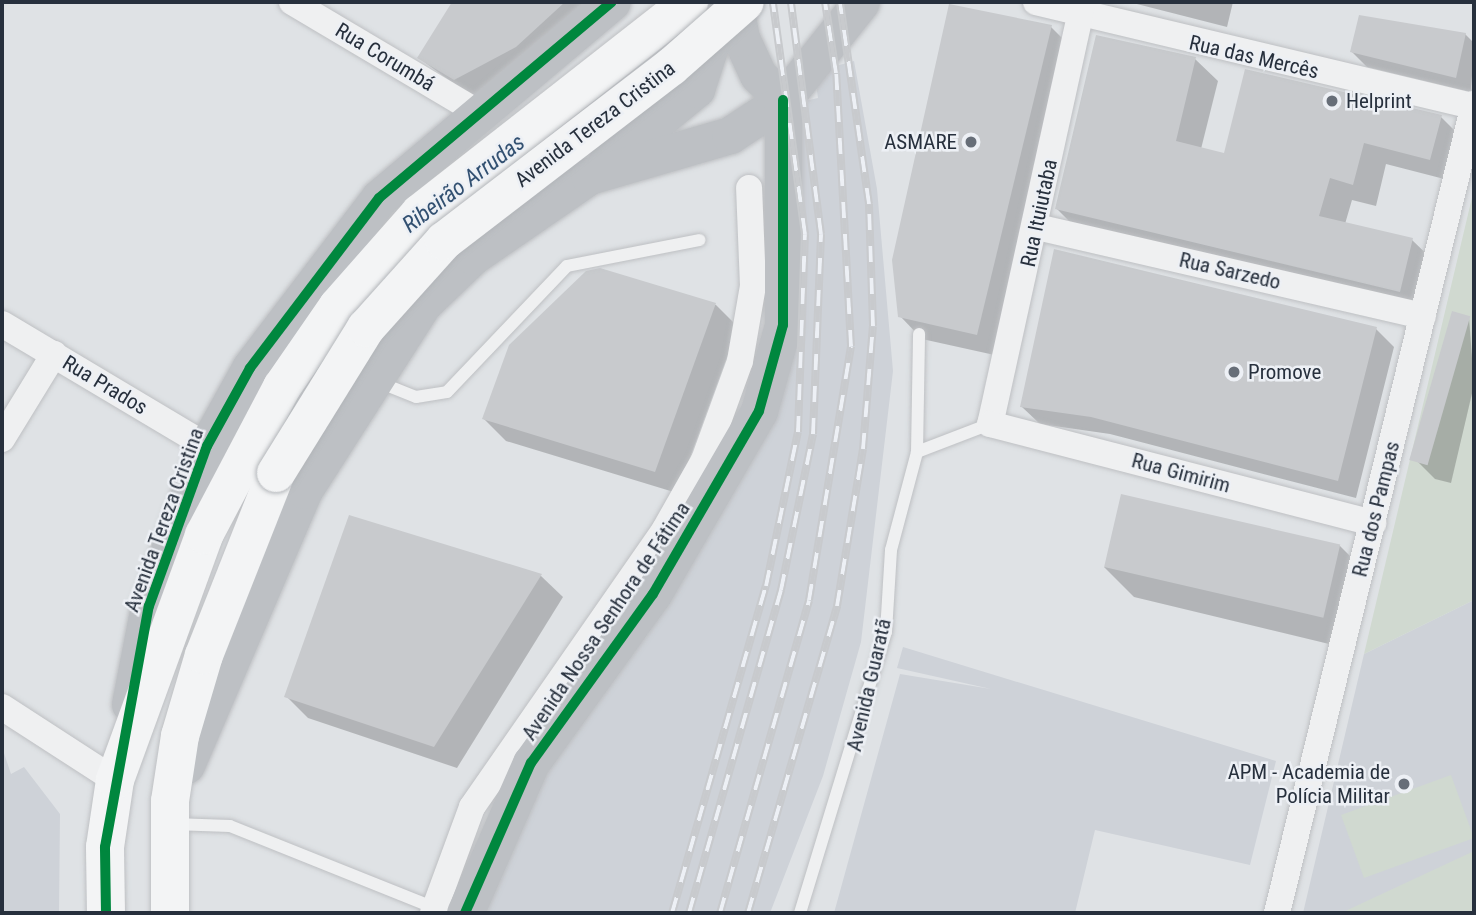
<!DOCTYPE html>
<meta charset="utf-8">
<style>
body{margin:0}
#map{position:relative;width:1476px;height:915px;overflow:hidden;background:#dfe2e5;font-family:"Roboto Condensed",sans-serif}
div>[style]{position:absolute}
.built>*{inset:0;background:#ced2d8}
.green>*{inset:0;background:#d0d9d0;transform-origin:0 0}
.shadow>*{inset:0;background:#0003}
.building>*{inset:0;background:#c8cacd;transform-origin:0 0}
.roads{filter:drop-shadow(0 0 2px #bec0c3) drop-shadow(0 0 2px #bec0c3)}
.lane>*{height:12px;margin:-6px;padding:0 6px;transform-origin:6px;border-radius:6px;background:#eff0f1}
.street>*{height:26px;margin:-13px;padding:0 13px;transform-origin:13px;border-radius:13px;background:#eff0f1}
.secondary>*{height:37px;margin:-18.5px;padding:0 18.5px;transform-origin:18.5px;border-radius:18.5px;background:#bdc0c4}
.highway>*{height:38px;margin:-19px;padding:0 19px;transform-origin:19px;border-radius:19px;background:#f3f4f5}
.rail>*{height:8px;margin-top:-4px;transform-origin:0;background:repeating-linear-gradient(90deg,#edf0f5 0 16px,#c8cacd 0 32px);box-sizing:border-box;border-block:2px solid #c8cacd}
.bridges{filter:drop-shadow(0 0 2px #b2b5b9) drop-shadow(0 0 2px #b2b5b9)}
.highway-bridge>*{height:38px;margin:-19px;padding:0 19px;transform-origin:19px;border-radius:19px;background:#f3f4f5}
.cycleway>*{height:10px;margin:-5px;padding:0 5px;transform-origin:5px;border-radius:5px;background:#00873e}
.dots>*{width:19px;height:19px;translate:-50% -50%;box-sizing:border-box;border:4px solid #edf0f5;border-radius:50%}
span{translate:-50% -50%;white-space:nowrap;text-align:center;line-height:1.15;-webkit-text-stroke:5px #edf0f5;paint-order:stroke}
.street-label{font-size:21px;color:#27303d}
.poi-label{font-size:21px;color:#27303d}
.left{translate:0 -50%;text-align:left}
.right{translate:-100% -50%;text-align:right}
.water-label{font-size:23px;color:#325071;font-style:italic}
.frame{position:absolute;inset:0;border:4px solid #27303d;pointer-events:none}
</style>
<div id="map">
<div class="built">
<div style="clip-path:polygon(854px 61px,877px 189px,893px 371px,861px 642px,823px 776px,770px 913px,476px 913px,492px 857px,774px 395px,779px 107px,818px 98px,814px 72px)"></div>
<div style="clip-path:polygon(1474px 600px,1474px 913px,1303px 913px,1364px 654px)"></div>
<div style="clip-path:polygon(903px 647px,1276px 761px,1250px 865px,1095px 830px,1075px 913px,834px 913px,900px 674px,991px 689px,897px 668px)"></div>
<div style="clip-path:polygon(2px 747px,11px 774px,24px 767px,60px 814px,59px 913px,2px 913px)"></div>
</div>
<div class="green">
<div style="clip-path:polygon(1474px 189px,1474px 600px,1364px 654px)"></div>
<div style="left:1451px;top:775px;width:67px;height:117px;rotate:70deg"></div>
<div style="clip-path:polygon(1472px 852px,1474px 913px,1341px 913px)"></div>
</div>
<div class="shadow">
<div style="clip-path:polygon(454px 2px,605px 2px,477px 101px,419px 58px)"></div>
<div style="clip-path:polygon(1129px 2px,1233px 2px,1227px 27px)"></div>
<div style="clip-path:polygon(1051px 27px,1073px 49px,999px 356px,922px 339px,900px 316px)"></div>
<div style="clip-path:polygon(1465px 34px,1474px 43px,1471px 92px,1367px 67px,1352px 52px)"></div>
<div style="clip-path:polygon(1195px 59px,1218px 81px,1201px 149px,1225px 155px,1441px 117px,1463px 139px,1452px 181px,1386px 164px,1376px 206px,1352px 200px,1345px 224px,1412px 240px,1435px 262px,1422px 313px,1079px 231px,1057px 209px)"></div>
<div style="clip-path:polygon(600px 270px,716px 305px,738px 327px,677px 493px,506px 441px,484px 419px)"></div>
<div style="clip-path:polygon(1469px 317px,1474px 385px,1451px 483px,1435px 479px,1418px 462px)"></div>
<div style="clip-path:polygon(1376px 329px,1394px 347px,1356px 498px,1110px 434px,1040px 424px,1022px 407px)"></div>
<div style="clip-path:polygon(350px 517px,541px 576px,563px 597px,457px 768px,308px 718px,286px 696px)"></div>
<div style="clip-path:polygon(1339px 545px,1370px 576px,1354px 650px,1134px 597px,1104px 567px)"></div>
</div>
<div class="building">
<div style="clip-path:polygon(452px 2px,565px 2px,516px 47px,454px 80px,417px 58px)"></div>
<div style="clip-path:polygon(949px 4px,1052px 25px,977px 335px,898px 317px,892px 260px)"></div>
<div style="clip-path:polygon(1359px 15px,1466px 33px,1456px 78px,1350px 52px)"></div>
<div style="clip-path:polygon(1096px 35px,1196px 57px,1176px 141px,1224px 153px,1245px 69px,1442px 115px,1430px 160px,1364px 143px,1353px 185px,1330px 178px,1319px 216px,1413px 238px,1400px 292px,1055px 209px)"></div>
<div style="clip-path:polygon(1054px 249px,1377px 327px,1338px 481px,1091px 417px,1020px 407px)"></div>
<div style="clip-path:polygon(600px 268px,716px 303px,655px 472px,482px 419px,509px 345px,586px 271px)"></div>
<div style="left:1452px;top:311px;width:19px;height:155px;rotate:16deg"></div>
<div style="left:1121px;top:494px;width:225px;height:75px;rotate:13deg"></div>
<div style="clip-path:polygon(349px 515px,542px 574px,434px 747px,284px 697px)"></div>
</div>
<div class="roads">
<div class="lane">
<div style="left:376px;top:381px;width:43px;rotate:21.8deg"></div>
<div style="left:416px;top:397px;width:31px;rotate:-9deg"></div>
<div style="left:447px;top:392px;width:174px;rotate:-46.4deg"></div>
<div style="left:567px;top:266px;width:135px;rotate:-11.1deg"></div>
<div style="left:917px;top:452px;width:78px;rotate:-21deg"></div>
<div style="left:173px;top:824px;width:57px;rotate:2deg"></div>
<div style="left:230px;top:826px;width:221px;rotate:21.8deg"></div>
<div style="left:800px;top:913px;width:294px;rotate:-73deg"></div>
<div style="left:886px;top:632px;width:82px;rotate:-86.5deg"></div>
<div style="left:891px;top:550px;width:101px;rotate:-75.1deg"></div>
<div style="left:917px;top:452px;width:118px;rotate:-89deg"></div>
</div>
<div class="street">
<div style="left:292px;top:2px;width:215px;rotate:30.7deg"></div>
<div style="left:1036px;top:2px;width:450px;rotate:13.4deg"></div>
<div style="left:1083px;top:2px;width:432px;rotate:102.4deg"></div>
<div style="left:990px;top:424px;width:396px;rotate:14.5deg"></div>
<div style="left:1037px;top:227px;width:396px;rotate:13deg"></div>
<div style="left:2px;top:324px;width:239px;rotate:30.8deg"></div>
<div style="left:2px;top:439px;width:100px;rotate:-58.5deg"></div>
<div style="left:2px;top:707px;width:135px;rotate:32.9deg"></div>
<div style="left:433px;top:913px;width:113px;rotate:-69.8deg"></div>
<div style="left:472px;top:807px;width:338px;rotate:-55.2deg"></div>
<div style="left:665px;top:529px;width:79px;rotate:-60.5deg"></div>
<div style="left:704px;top:460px;width:105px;rotate:-70deg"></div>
<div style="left:740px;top:361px;width:76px;rotate:-80.2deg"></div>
<div style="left:753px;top:286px;width:98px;rotate:-92.3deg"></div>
<div style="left:1277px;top:913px;width:833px;rotate:-76.31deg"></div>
</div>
<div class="secondary">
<div style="left:606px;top:163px;width:117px;rotate:-39.4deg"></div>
<div style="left:696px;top:89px;width:48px;rotate:-71.9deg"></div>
<div style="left:711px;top:43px;width:41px;rotate:-98.3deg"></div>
<div style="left:130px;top:704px;width:100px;rotate:-79deg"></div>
<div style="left:149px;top:606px;width:170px;rotate:-70.1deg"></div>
<div style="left:207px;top:446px;width:89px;rotate:-61.1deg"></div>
<div style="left:250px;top:368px;width:213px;rotate:-52.8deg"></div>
<div style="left:379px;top:198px;width:304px;rotate:-40.1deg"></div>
<div style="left:186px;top:765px;width:299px;rotate:-66.8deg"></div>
<div style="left:304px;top:490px;width:221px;rotate:-57.4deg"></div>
<div style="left:423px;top:304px;width:69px;rotate:-43.8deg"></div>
<div style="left:473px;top:256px;width:141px;rotate:-34.6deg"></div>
<div style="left:589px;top:176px;width:147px;rotate:-16.2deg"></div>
<div style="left:730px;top:135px;width:64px;rotate:-33.4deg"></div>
<div style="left:783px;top:100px;width:125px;rotate:-51.5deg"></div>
<div style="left:465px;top:913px;width:164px;rotate:-66.3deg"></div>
<div style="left:531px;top:763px;width:208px;rotate:-54.2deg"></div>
<div style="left:653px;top:594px;width:211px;rotate:-59.9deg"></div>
<div style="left:759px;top:411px;width:89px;rotate:-74.4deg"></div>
<div style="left:783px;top:325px;width:225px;rotate:-90deg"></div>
<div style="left:783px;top:100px;width:35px;rotate:-135deg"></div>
<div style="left:758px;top:75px;width:41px;rotate:-114.7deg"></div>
<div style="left:741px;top:38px;width:37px;rotate:-101deg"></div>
</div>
<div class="highway">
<div style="left:106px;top:913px;width:66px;rotate:-90.9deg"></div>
<div style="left:105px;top:847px;width:68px;rotate:-81.5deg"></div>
<div style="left:115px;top:780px;width:261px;rotate:-70deg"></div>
<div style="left:204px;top:535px;width:167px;rotate:-62.2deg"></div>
<div style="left:282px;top:387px;width:98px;rotate:-55.3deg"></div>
<div style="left:338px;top:306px;width:124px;rotate:-48.6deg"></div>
<div style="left:420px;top:213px;width:342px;rotate:-38.1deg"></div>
<div style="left:170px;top:913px;width:112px;rotate:-90deg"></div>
<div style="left:170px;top:801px;width:66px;rotate:-81.3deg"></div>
<div style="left:180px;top:736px;width:84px;rotate:-73.5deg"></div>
<div style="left:204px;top:655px;width:196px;rotate:-68.4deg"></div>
</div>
</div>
<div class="rail">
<div style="left:672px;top:913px;width:340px;rotate:-74deg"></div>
<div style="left:766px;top:586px;width:157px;rotate:-78.3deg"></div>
<div style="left:798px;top:432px;width:198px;rotate:-88deg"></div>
<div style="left:805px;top:234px;width:234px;rotate:-97.9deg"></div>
<div style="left:689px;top:913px;width:336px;rotate:-74.1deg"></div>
<div style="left:781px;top:590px;width:159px;rotate:-78.4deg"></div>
<div style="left:813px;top:434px;width:200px;rotate:-87.7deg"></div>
<div style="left:821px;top:234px;width:234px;rotate:-97.4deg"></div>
<div style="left:720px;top:913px;width:325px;rotate:-74.1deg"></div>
<div style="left:809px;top:600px;width:257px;rotate:-80.6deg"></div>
<div style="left:851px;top:346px;width:273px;rotate:-93.1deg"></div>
<div style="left:836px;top:73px;width:72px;rotate:-98.8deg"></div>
<div style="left:748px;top:913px;width:320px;rotate:-73.8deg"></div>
<div style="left:837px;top:606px;width:159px;rotate:-80.6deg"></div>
<div style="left:863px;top:449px;width:123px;rotate:-85.4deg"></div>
<div style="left:873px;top:326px;width:122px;rotate:-91.9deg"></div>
<div style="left:869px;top:204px;width:204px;rotate:-98.2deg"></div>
</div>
<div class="bridges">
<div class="highway-bridge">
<div style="left:276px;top:473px;width:171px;rotate:-58.2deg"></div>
<div style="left:366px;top:328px;width:117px;rotate:-48.1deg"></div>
<div style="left:444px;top:241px;width:286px;rotate:-37.5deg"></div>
<div style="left:671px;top:67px;width:98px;rotate:-41.3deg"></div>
</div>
</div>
<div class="cycleway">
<div style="left:106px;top:913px;width:66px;rotate:-90.9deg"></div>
<div style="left:105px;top:847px;width:245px;rotate:-79.7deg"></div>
<div style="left:149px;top:606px;width:170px;rotate:-70.1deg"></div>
<div style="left:207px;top:446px;width:89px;rotate:-61.1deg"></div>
<div style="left:250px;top:368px;width:213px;rotate:-52.8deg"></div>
<div style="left:379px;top:198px;width:304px;rotate:-40.1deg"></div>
<div style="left:465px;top:913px;width:164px;rotate:-66.3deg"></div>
<div style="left:531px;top:763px;width:208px;rotate:-54.2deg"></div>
<div style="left:653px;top:594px;width:211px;rotate:-59.9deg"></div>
<div style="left:759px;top:411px;width:89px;rotate:-74.4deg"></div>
<div style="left:783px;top:325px;width:225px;rotate:-90deg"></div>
</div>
<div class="dots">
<div style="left:1332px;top:101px;background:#676e78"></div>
<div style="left:971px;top:142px;background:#676e78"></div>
<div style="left:1234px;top:372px;background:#676e78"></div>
<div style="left:1404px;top:784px;background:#676e78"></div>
</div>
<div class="street-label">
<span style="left:385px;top:57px;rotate:31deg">Rua Corumbá</span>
<span style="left:1254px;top:57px;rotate:13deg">Rua das Mercês</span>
<span style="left:595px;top:124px;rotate:-37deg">Avenida Tereza Cristina</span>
<span style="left:1039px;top:213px;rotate:-78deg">Rua Ituiutaba</span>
<span style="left:1230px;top:271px;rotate:13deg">Rua Sarzedo</span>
<span style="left:105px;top:385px;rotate:31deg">Rua Prados</span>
<span style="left:1181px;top:473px;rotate:15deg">Rua Gimirim</span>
<span style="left:1376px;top:509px;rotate:-76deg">Rua dos Pampas</span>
<span style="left:164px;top:520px;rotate:-70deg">Avenida Tereza Cristina</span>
<span style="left:606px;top:621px;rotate:-56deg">Avenida Nossa Senhora de Fátima</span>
<span style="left:869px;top:685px;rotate:-77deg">Avenida Guaratã</span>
</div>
<div class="poi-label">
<span class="left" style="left:1346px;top:101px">Helprint</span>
<span class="right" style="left:957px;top:142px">ASMARE</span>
<span class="left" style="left:1248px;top:372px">Promove</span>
<span class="right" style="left:1390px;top:784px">APM - Academia de<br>Polícia Militar</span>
</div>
<div class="water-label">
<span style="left:464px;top:184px;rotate:-37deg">Ribeirão Arrudas</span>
</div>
<div class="frame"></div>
</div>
